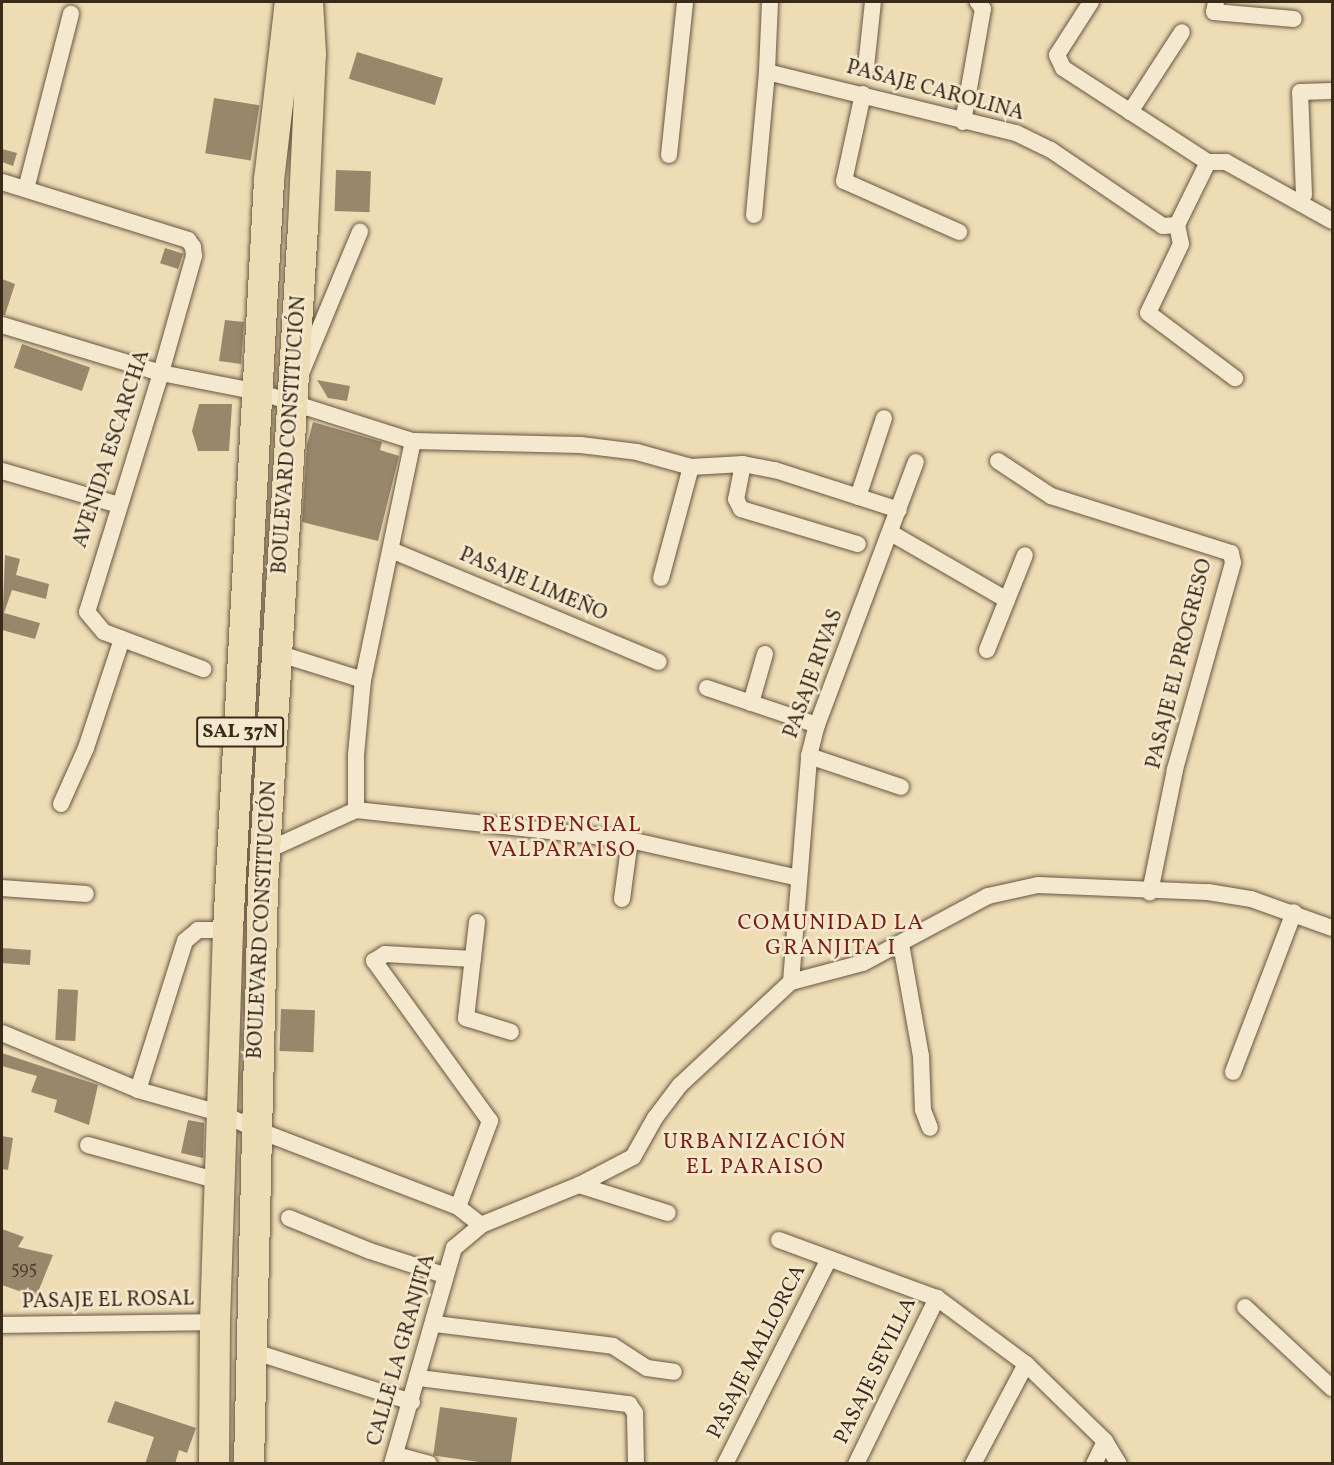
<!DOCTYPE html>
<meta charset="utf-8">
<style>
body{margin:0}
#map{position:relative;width:1334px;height:1465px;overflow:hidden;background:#eedcb5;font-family:Vollkorn,serif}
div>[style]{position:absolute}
.building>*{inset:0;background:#98876b;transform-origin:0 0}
.roads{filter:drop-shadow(0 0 2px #675641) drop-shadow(0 0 2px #675641)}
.street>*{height:16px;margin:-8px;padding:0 8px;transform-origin:8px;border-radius:8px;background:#f4e8cf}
.highway>*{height:30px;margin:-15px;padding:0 15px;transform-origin:15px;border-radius:15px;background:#eedcb5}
span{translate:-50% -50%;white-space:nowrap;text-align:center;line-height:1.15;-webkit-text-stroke:5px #f4e8cf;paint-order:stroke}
.number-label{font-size:18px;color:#52412e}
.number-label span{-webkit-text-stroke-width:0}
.shield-label span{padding:2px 4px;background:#f4e8cf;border:2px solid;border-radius:4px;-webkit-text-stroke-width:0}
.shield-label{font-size:20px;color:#3a2a1a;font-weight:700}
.street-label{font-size:21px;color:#3a2a1a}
.neighbourhood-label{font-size:22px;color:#7a1f14;letter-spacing:1.5px}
.frame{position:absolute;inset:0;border:3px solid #3a2a1a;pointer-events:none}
</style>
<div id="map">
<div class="building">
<div style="left:357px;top:52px;width:90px;height:28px;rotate:17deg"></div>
<div style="left:214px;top:98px;width:46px;height:56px;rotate:9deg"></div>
<div style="clip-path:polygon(2px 149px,17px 153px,13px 166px,2px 162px)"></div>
<div style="left:336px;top:170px;width:35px;height:41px;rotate:2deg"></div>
<div style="left:165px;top:248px;width:19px;height:16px;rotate:18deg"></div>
<div style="clip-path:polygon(2px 279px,15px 284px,5px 315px,2px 315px)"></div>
<div style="clip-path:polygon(225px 320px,244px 322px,241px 364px,219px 361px)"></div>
<div style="left:22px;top:344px;width:72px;height:25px;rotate:19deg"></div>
<div style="clip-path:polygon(317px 380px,350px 386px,347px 401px,328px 398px)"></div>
<div style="clip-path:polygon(199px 404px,232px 404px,229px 451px,198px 451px,192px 431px)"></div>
<div style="clip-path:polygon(313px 422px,382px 442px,380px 450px,399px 456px,378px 541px,302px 522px,307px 445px)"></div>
<div style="clip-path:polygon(5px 555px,20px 559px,16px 575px,49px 584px,46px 599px,12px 590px,4px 613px,40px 623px,35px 639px,2px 630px)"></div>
<div style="left:2px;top:948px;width:29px;height:15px;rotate:4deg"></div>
<div style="left:58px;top:989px;width:20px;height:51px;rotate:3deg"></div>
<div style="left:281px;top:1009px;width:34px;height:42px;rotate:2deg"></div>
<div style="clip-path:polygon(2px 1053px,98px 1085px,89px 1125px,54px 1112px,57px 1100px,31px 1092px,37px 1076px,2px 1066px)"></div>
<div style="clip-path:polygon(188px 1120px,204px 1123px,203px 1158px,181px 1153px)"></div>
<div style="clip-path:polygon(2px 1136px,13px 1138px,8px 1170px,2px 1169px)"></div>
<div style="clip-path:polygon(2px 1229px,24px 1237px,18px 1247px,53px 1255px,36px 1297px,2px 1285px)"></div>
<div style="clip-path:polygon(115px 1401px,196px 1428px,187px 1453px,179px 1450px,175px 1464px,145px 1464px,154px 1437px,107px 1422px)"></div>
<div style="left:440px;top:1407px;width:78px;height:49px;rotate:8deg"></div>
</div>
<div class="roads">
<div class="street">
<div style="left:770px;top:2px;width:70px;rotate:92.5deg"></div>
<div style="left:767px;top:72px;width:256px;rotate:13.8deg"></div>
<div style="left:1016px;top:133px;width:39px;rotate:26deg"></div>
<div style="left:1051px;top:150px;width:135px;rotate:34.2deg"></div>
<div style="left:1163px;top:226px;width:14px;rotate:-4deg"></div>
<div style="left:1177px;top:225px;width:70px;rotate:-63.8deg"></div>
<div style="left:1091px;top:2px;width:63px;rotate:122.7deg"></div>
<div style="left:1057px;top:55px;width:14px;rotate:65deg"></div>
<div style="left:1063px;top:68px;width:173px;rotate:33deg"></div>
<div style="left:1208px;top:162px;width:18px"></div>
<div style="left:1226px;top:162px;width:121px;rotate:29.1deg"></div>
<div style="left:1216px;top:2px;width:10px;rotate:101deg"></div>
<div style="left:1214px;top:12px;width:80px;rotate:5deg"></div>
<div style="left:866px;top:67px;width:65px;rotate:-83.9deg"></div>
<div style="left:863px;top:94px;width:89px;rotate:102.3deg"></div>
<div style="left:844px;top:181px;width:126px;rotate:23.9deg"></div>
<div style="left:1130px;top:112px;width:95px;rotate:-57deg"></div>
<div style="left:963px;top:122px;width:115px;rotate:-80deg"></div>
<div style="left:983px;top:9px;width:9px;rotate:-126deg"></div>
<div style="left:669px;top:155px;width:154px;rotate:-84deg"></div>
<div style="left:2px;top:182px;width:195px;rotate:17.3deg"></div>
<div style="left:188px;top:240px;width:9px;rotate:54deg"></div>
<div style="left:193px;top:247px;width:9px;rotate:84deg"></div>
<div style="left:194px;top:256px;width:122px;rotate:105.8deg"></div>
<div style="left:161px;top:373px;width:250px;rotate:107.2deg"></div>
<div style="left:87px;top:612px;width:26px;rotate:50deg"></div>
<div style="left:104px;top:632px;width:106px;rotate:20.5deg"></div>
<div style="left:26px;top:189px;width:181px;rotate:-75.6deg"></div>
<div style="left:1304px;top:195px;width:103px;rotate:-92.2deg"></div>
<div style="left:1300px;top:92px;width:32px;rotate:-2deg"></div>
<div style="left:754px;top:215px;width:144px;rotate:-84.8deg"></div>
<div style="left:1177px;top:225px;width:19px;rotate:78deg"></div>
<div style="left:1181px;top:244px;width:76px;rotate:115.6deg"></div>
<div style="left:1148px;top:313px;width:109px;rotate:36.8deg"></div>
<div style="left:2px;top:325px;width:166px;rotate:16.8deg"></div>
<div style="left:161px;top:373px;width:100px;rotate:11deg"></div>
<div style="left:259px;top:392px;width:162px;rotate:17.7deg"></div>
<div style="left:413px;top:441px;width:168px;rotate:1.4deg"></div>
<div style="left:581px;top:445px;width:56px;rotate:7.1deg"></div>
<div style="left:637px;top:452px;width:56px;rotate:15.5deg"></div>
<div style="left:691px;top:467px;width:52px;rotate:-3.3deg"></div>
<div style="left:743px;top:464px;width:33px;rotate:11deg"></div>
<div style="left:775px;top:470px;width:130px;rotate:17.9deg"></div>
<div style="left:302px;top:371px;width:151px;rotate:-67.4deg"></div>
<div style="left:998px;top:461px;width:64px;rotate:33.4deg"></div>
<div style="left:1051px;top:496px;width:189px;rotate:17.6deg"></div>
<div style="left:1231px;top:553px;width:10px;rotate:79deg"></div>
<div style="left:1233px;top:563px;width:215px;rotate:105.7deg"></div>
<div style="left:1175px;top:770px;width:125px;rotate:101.6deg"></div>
<div style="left:743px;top:464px;width:36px;rotate:101deg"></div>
<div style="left:736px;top:499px;width:11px;rotate:63deg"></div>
<div style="left:741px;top:509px;width:122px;rotate:16.7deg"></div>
<div style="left:2px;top:471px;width:122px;rotate:16.2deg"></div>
<div style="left:858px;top:497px;width:83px;rotate:-71.8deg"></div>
<div style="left:891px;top:533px;width:134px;rotate:30deg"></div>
<div style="left:391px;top:550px;width:290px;rotate:22.7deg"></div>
<div style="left:661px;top:578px;width:115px;rotate:-74.9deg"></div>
<div style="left:987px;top:650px;width:102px;rotate:-68.2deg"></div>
<div style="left:277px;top:653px;width:90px;rotate:17.4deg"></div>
<div style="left:707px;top:688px;width:116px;rotate:18.6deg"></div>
<div style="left:751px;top:703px;width:51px;rotate:-74.1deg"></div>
<div style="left:809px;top:756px;width:97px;rotate:18.6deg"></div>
<div style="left:61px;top:804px;width:61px;rotate:-65.9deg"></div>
<div style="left:86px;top:748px;width:115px;rotate:-71.7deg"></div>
<div style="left:356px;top:810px;width:55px;rotate:-90deg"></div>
<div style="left:356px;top:755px;width:75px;rotate:-84.7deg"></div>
<div style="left:363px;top:680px;width:244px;rotate:-78.2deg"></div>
<div style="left:266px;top:851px;width:99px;rotate:-24.5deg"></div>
<div style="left:356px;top:810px;width:276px;rotate:6.2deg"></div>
<div style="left:630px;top:840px;width:173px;rotate:12.7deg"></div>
<div style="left:2px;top:888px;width:84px;rotate:4.1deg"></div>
<div style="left:622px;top:899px;width:60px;rotate:-82.3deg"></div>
<div style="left:477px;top:922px;width:97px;rotate:96.5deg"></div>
<div style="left:466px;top:1018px;width:47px;rotate:17.3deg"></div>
<div style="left:901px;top:944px;width:114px;rotate:79.9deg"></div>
<div style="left:921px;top:1056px;width:54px;rotate:87.9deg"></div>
<div style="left:923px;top:1110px;width:19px;rotate:69deg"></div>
<div style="left:791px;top:982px;width:227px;rotate:-85.4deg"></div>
<div style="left:809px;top:756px;width:32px;rotate:-76deg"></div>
<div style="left:817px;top:725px;width:281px;rotate:-69.4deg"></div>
<div style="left:2px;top:1033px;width:147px;rotate:22.7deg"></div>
<div style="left:138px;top:1090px;width:88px;rotate:15.8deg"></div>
<div style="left:223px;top:1114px;width:35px;rotate:25deg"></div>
<div style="left:255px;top:1129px;width:217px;rotate:21deg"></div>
<div style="left:458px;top:1207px;width:29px;rotate:38deg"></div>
<div style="left:1233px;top:1072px;width:171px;rotate:-69.1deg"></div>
<div style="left:138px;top:1090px;width:156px;rotate:-72.5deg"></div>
<div style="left:185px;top:941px;width:17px;rotate:-40deg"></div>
<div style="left:198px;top:930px;width:30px"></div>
<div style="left:88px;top:1145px;width:136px;rotate:15.4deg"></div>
<div style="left:579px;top:1185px;width:93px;rotate:17.5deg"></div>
<div style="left:458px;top:1207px;width:92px;rotate:-69.6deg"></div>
<div style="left:490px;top:1121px;width:198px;rotate:-125.9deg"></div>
<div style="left:374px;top:961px;width:13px;rotate:-32deg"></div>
<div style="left:385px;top:954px;width:88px;rotate:3.3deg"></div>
<div style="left:289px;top:1218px;width:87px;rotate:22.2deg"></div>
<div style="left:370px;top:1251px;width:78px;rotate:18deg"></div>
<div style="left:779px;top:1240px;width:168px;rotate:20.2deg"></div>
<div style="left:937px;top:1298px;width:111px;rotate:36.6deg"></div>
<div style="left:1026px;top:1364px;width:110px;rotate:44.3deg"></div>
<div style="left:1105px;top:1441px;width:27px;rotate:59deg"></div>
<div style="left:1245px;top:1307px;width:119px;rotate:43deg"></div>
<div style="left:435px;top:1324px;width:179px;rotate:7deg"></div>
<div style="left:613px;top:1346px;width:40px;rotate:32.9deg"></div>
<div style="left:647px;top:1368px;width:27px;rotate:8deg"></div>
<div style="left:2px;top:1325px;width:213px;rotate:-0.8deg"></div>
<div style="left:252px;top:1351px;width:168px;rotate:17.7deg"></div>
<div style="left:419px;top:1378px;width:212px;rotate:7.1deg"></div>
<div style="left:629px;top:1404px;width:11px;rotate:56deg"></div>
<div style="left:635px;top:1413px;width:51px;rotate:88.9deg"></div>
<div style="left:396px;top:1455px;width:34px;rotate:15deg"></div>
<div style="left:392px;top:1464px;width:225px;rotate:-74deg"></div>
<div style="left:454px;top:1248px;width:35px;rotate:-40deg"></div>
<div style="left:481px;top:1225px;width:106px;rotate:-22.2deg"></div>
<div style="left:579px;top:1185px;width:61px;rotate:-27.4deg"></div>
<div style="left:633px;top:1157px;width:45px;rotate:-60.6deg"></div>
<div style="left:655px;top:1118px;width:41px;rotate:-52.9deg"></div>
<div style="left:680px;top:1085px;width:151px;rotate:-42.9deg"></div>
<div style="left:791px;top:982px;width:74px;rotate:-14.8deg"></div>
<div style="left:863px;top:963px;width:142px;rotate:-28.2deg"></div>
<div style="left:988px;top:896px;width:51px;rotate:-12.4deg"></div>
<div style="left:1038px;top:885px;width:170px;rotate:2.4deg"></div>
<div style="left:1208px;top:892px;width:44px;rotate:9.2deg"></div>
<div style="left:1251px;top:899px;width:86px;rotate:19.7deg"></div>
<div style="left:725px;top:1464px;width:228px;rotate:-63.1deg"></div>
<div style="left:856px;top:1464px;width:185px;rotate:-64deg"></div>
<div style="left:973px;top:1464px;width:113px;rotate:-62.1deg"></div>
<div style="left:1094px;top:1464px;width:25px;rotate:-64deg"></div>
</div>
<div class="highway">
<div style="left:214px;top:1464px;width:142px;rotate:-89.6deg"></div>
<div style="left:215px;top:1322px;width:392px;rotate:-88.1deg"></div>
<div style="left:228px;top:930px;width:751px;rotate:-86.87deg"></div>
<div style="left:269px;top:180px;width:179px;rotate:-83.3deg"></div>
<div style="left:249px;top:1464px;width:578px;rotate:-88.61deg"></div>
<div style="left:263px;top:886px;width:660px;rotate:-86.53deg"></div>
<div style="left:303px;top:227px;width:173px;rotate:-87.4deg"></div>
<div style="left:311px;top:54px;width:52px;rotate:-93.3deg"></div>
</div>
</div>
<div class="number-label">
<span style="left:24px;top:1270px">595</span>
</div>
<div class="shield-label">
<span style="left:240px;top:732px">SAL 37N</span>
</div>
<div class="street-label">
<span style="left:935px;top:91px;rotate:15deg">PASAJE CAROLINA</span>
<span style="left:290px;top:435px;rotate:-86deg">BOULEVARD CONSTITUCIÓN</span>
<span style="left:112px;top:449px;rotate:-72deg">AVENIDA ESCARCHA</span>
<span style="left:533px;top:585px;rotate:23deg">PASAJE LIMEÑO</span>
<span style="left:1180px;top:664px;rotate:-76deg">PASAJE EL PROGRESO</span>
<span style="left:814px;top:674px;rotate:-70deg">PASAJE RIVAS</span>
<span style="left:263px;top:920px;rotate:-87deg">BOULEVARD CONSTITUCIÓN</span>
<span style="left:108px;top:1301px;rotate:-1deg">PASAJE EL ROSAL</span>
<span style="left:402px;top:1350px;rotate:-74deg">CALLE LA GRANJITA</span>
<span style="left:757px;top:1352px;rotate:-63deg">PASAJE MALLORCA</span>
<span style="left:876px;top:1371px;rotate:-64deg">PASAJE SEVILLA</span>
</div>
<div class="neighbourhood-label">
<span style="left:562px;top:838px">RESIDENCIAL<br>VALPARAISO</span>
<span style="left:831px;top:936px">COMUNIDAD LA<br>GRANJITA I</span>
<span style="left:755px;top:1155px">URBANIZACIÓN<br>EL PARAISO</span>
</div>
<div class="frame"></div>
</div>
